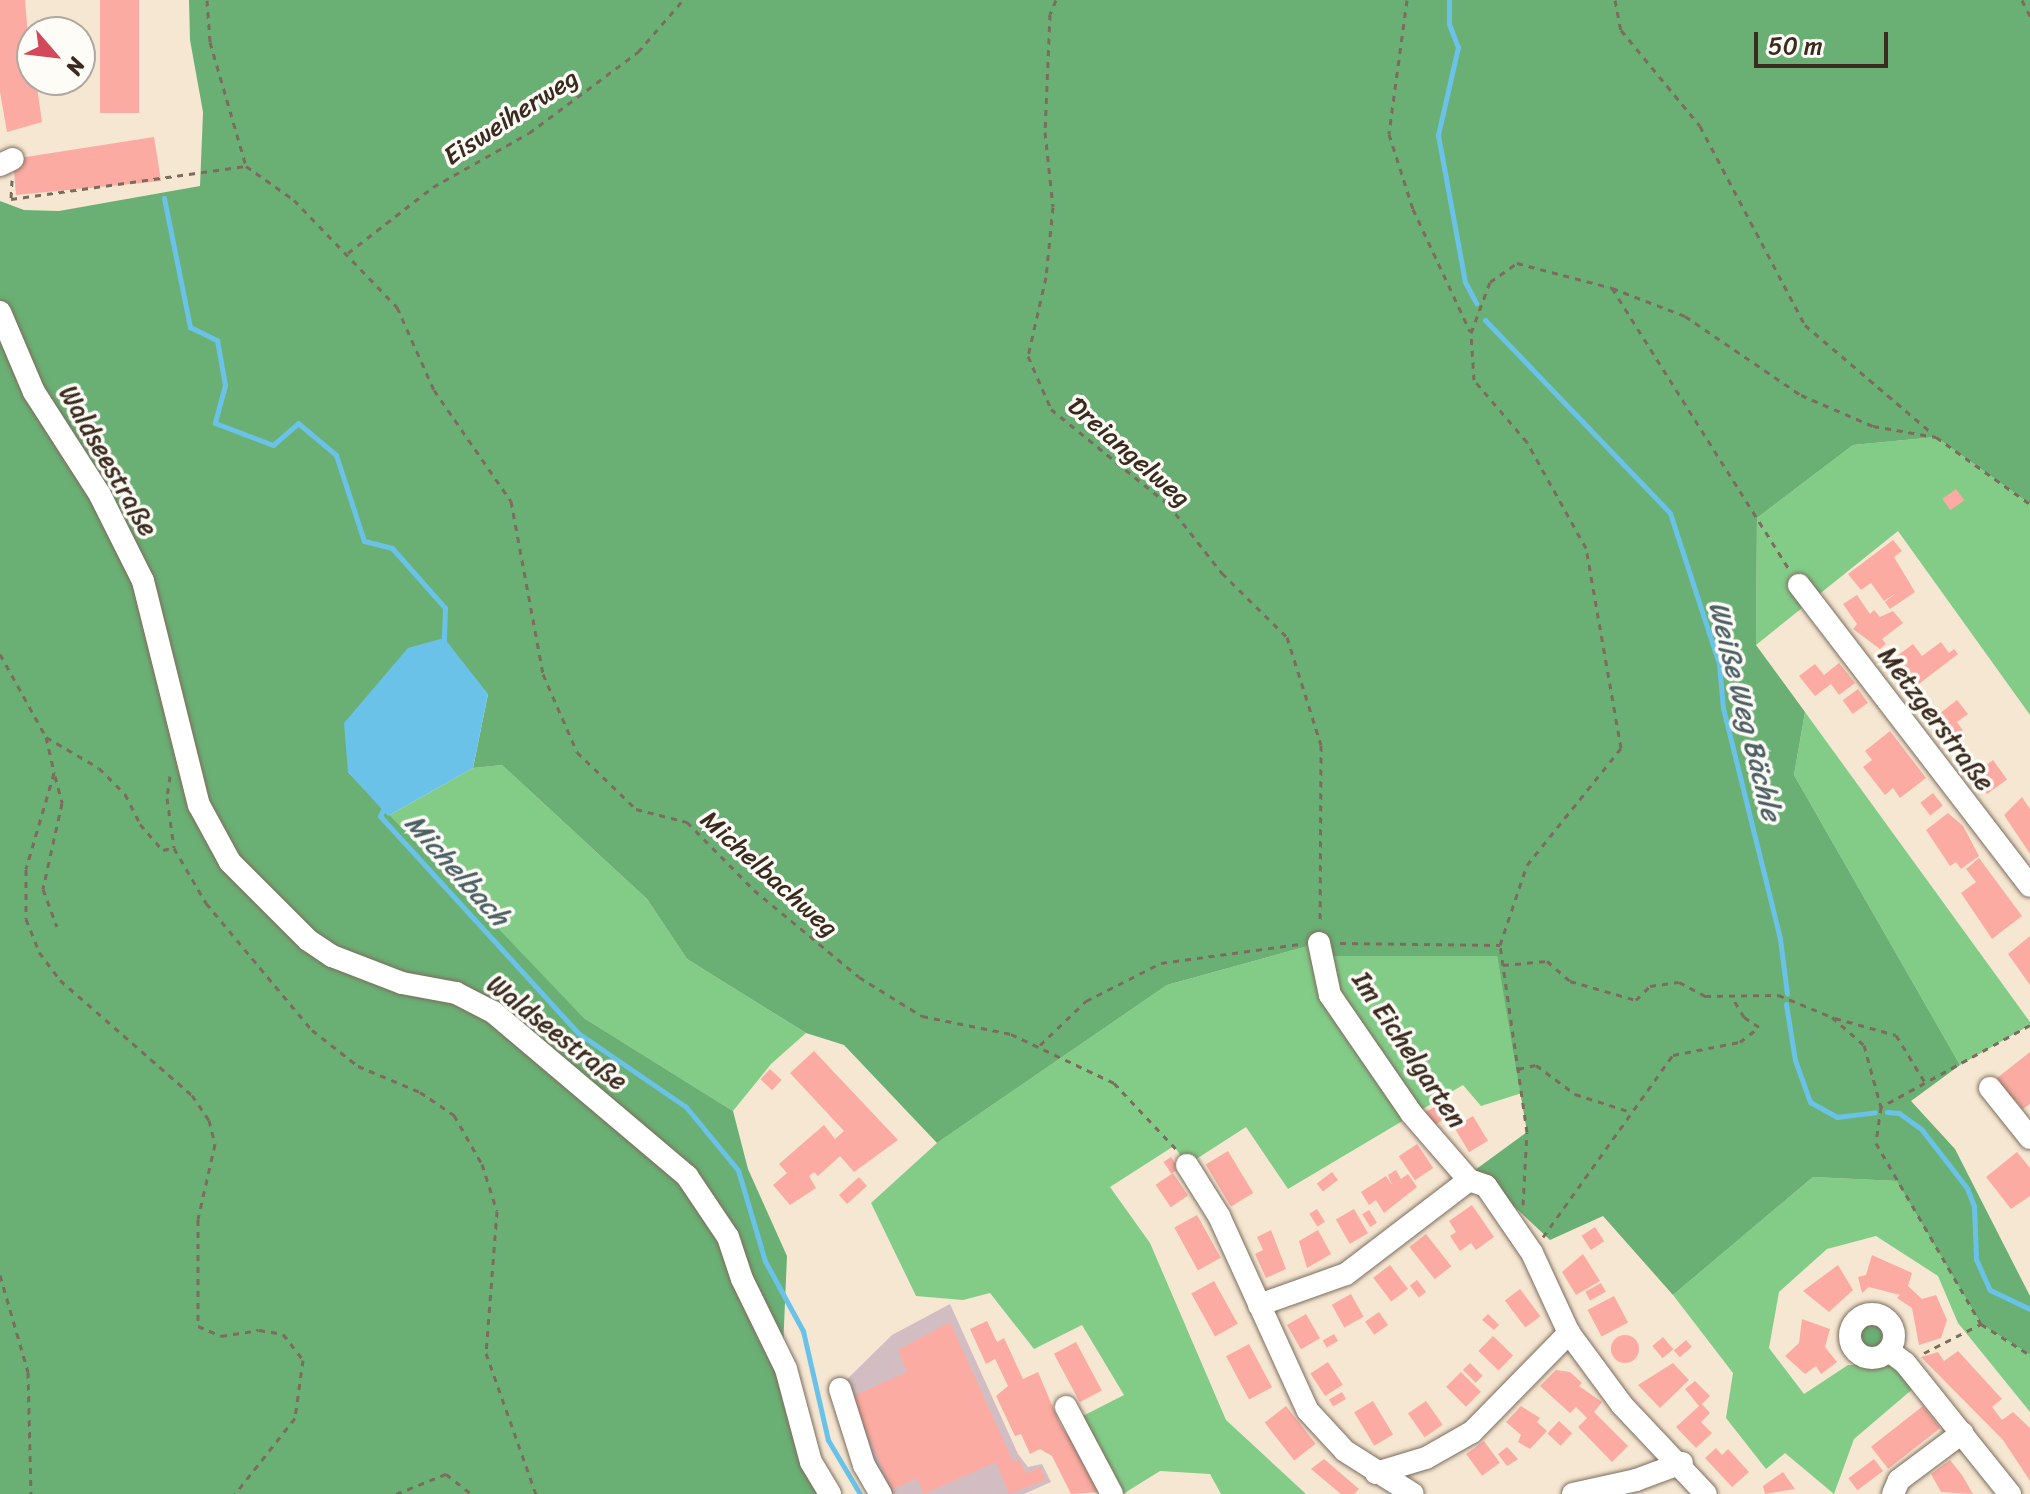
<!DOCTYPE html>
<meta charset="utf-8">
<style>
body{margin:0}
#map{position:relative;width:2030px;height:1494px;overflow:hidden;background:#f6e7d2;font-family:Sriracha,sans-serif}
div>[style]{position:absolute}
.industrial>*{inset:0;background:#d2bec2}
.green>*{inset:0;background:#83cc88}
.forest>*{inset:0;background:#6ab074}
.round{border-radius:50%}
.water>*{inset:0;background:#6bc2e8}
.stream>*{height:5px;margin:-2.5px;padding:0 2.5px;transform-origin:2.5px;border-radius:2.5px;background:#6bc2e8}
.building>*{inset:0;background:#fbaba2;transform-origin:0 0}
.path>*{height:3px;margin-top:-1.5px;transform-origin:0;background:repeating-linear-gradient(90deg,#7c6c5d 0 6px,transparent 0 12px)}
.roads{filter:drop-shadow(0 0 2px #7c6c5d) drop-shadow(0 0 2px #7c6c5d)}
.minor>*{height:22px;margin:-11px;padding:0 11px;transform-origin:11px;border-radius:11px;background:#fff}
.minor>.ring{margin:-11px;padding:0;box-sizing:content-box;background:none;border:22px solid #fff;border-radius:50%}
span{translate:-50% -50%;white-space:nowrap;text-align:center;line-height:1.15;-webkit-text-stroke:7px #fdfcf7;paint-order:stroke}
.street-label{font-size:26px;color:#3b2a1e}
.water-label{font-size:28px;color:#4c5f65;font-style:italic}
.north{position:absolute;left:16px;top:16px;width:80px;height:80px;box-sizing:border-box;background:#fdfcf7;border:2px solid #afa8a0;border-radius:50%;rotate:118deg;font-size:22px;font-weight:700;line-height:32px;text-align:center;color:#3b2a1e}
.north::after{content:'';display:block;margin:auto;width:28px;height:36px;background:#d1495b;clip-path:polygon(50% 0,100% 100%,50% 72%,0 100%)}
.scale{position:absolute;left:1754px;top:32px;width:134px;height:36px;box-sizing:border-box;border:4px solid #3b2a1e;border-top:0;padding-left:10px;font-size:24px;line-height:28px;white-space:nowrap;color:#3b2a1e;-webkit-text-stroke:6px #fdfcf7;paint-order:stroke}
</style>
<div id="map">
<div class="industrial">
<div style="clip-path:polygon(950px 1304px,1018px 1454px,1028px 1467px,1042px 1464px,1051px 1482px,1024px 1494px,868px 1494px,835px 1391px,892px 1335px)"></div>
</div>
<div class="green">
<div style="clip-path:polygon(1936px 437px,2030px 504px,2030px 715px,1898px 531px,1756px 645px,1757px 518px,1853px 445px)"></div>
<div style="clip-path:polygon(1805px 712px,2030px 1022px,2030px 1025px,1960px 1065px,1794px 775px)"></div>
<div style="clip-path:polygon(502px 765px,647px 899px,687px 959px,806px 1033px,771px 1064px,733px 1111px,584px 1018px,388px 816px,473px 768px)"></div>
<div style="clip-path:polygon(1319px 943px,1323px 956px,1497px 956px,1522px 1093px,1481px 1106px,1463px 1085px,1288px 1189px,1246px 1127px,1187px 1165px,1174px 1146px,1110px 1187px,1150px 1243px,1226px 1420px,1306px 1494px,1221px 1494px,1210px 1474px,1160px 1471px,1123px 1494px,1112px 1494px,1073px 1421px,1124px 1395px,1082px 1325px,1034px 1349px,990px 1293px,963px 1300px,916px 1296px,871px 1203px,937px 1143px,1167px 985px)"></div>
<div style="clip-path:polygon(1813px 1177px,1898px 1181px,1981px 1324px,2030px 1355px,2030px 1412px,1958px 1323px,1938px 1276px,1876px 1236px,1827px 1249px,1779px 1292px,1769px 1348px,1804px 1394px,1848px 1365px,1896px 1365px,1915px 1387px,1854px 1439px,1834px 1494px,1785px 1453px,1766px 1469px,1726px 1418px,1733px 1373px,1673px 1295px)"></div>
</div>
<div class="forest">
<div style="clip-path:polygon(189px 0,2030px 0,2030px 504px,1936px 437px,1853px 445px,1757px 518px,1756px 645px,1805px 712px,1794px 775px,1960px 1065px,1911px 1101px,1955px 1149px,2030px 1296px,2030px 1355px,1981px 1324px,1897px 1181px,1813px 1177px,1673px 1295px,1603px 1216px,1550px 1240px,1475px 1170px,1527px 1132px,1497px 956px,1322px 956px,1319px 943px,1167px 985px,937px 1143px,844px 1045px,806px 1033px,687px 959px,647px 899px,502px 765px,473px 768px,488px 694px,348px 772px,584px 1018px,733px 1111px,748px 1169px,787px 1256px,782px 1372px,822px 1494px,0 1494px,0 201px,24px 210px,59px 211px,200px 186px,203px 112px,190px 40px)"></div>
<div class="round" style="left:1850px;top:1314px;width:44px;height:44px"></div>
</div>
<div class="water">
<div style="clip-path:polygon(444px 638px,488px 694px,473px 768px,388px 816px,348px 772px,344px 723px,408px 648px)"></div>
</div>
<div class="stream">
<div style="left:1449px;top:0;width:24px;rotate:90deg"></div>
<div style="left:1449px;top:24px;width:25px;rotate:69deg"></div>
<div style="left:1458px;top:47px;width:90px;rotate:102.8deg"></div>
<div style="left:1438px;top:135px;width:149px;rotate:79.6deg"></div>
<div style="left:1465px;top:282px;width:24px;rotate:62deg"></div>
<div style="left:164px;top:198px;width:132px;rotate:78.6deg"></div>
<div style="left:190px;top:327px;width:30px;rotate:26deg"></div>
<div style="left:217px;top:340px;width:46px;rotate:79.9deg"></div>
<div style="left:225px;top:385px;width:39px;rotate:105deg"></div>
<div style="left:215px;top:423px;width:62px;rotate:20.8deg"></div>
<div style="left:273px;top:445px;width:33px;rotate:-41deg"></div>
<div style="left:298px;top:423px;width:50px;rotate:40.1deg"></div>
<div style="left:336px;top:455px;width:90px;rotate:72deg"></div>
<div style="left:364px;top:541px;width:29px;rotate:14deg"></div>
<div style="left:392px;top:548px;width:80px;rotate:48.5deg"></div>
<div style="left:445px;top:608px;width:36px;rotate:92deg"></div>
<div style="left:1485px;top:320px;width:267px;rotate:46.2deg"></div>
<div style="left:1670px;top:513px;width:159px;rotate:72deg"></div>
<div style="left:1719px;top:664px;width:44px;rotate:84.8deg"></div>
<div style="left:1723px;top:708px;width:238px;rotate:76.1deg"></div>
<div style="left:1780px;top:939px;width:55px;rotate:82.7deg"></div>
<div style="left:385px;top:806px;width:11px;rotate:117deg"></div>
<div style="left:380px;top:816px;width:294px;rotate:47.6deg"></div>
<div style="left:578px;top:1033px;width:131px;rotate:34.4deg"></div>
<div style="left:686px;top:1107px;width:82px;rotate:50.5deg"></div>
<div style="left:738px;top:1170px;width:95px;rotate:73.5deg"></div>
<div style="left:765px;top:1261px;width:80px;rotate:61.5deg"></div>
<div style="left:803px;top:1331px;width:112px;rotate:77.1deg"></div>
<div style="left:828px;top:1440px;width:63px;rotate:59.3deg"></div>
<div style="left:1786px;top:1004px;width:57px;rotate:80.9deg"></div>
<div style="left:1795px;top:1060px;width:45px;rotate:70.3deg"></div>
<div style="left:1810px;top:1102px;width:31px;rotate:29deg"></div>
<div style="left:1837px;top:1117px;width:38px;rotate:-7deg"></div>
<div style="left:1887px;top:1112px;width:12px;rotate:5deg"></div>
<div style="left:1899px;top:1113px;width:29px;rotate:36deg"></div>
<div style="left:1922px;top:1130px;width:73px;rotate:52.2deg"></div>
<div style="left:1967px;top:1188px;width:19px;rotate:69deg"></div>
<div style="left:1974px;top:1206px;width:53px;rotate:87.8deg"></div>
<div style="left:1976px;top:1259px;width:34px;rotate:66deg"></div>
<div style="left:1990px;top:1290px;width:44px;rotate:25.4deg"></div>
</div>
<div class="building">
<div style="clip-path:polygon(0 0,25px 0,32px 80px,36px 80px,42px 122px,7px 132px,0 92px)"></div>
<div style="left:100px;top:0;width:39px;height:113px"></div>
<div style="clip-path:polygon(154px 137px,161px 181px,16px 195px,13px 159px)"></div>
<div style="left:1956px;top:489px;width:14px;height:17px;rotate:54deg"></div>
<div style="clip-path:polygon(1893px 540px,1902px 551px,1894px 557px,1915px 592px,1890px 609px,1885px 602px,1896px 593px,1884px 601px,1871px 583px,1861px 590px,1848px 574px)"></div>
<div style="clip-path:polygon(1857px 595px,1870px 614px,1874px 610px,1880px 617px,1893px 611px,1903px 623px,1882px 639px,1886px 644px,1880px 649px,1853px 629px,1857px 624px,1843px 604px)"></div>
<div style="clip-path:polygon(1941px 642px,1949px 653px,1954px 649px,1958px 654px,1915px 687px,1910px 681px,1906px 685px,1889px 662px,1913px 644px,1922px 656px)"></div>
<div style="clip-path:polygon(1839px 663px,1855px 683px,1839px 695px,1831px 684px,1815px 696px,1799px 676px,1815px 664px,1824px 675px)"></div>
<div style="left:1858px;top:689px;width:17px;height:19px;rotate:54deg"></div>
<div style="clip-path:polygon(1957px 700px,1968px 714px,1957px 722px,1966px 735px,1951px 747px,1930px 721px)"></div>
<div style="clip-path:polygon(1890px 731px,1926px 778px,1900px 798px,1893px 788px,1885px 795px,1863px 767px,1872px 760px,1865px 751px)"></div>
<div style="left:1993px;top:760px;width:24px;height:25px;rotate:54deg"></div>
<div style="left:1933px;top:793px;width:16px;height:16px;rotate:52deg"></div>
<div style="clip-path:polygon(2022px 797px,2030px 809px,2030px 854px,2004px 815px)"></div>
<div style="clip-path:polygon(1948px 813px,1963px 826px,1979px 856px,1961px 869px,1956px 862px,1950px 866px,1926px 830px)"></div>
<div style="clip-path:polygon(1979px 858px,2022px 916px,1992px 939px,1961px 893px,1976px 882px,1966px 869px)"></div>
<div style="clip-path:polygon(2030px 936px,2030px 985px,2008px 954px)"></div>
<div style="clip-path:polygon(814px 1051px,898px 1140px,854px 1172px,840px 1156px,818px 1176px,814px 1172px,809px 1176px,816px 1188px,790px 1205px,773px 1185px,787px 1173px,779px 1164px,824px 1125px,835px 1139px,844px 1131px,790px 1073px)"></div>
<div style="clip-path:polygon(2030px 1052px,2030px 1104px,2023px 1109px,2015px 1100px,2012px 1103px,1997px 1078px)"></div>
<div style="left:770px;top:1069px;width:16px;height:14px;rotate:43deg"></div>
<div style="left:1436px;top:1106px;width:16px;height:15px;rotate:60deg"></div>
<div style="left:1473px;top:1116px;width:29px;height:22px;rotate:59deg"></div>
<div style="left:1417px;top:1144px;width:29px;height:22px;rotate:56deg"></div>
<div style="left:1228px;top:1151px;width:49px;height:26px;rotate:59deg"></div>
<div style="clip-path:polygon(2017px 1152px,2030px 1168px,2030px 1196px,2011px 1209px,1986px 1177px)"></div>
<div style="left:1171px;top:1157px;width:14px;height:9px;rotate:56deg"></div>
<div style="clip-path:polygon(1396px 1170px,1401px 1179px,1408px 1174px,1417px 1187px,1384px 1213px,1376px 1200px,1369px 1205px,1361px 1192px,1386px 1176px,1392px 1185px,1388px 1175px)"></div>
<div style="left:1332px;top:1172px;width:10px;height:19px;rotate:53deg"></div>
<div style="left:1173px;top:1173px;width:27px;height:21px;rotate:56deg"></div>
<div style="left:859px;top:1177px;width:12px;height:27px;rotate:48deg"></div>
<div style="clip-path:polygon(1472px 1205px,1494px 1237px,1476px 1250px,1471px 1243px,1460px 1251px,1450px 1236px,1456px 1232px,1449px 1221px)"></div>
<div style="left:1317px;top:1209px;width:15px;height:9px;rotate:58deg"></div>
<div style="left:1354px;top:1209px;width:28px;height:21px;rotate:60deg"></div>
<div style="left:1369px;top:1210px;width:15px;height:8px;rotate:58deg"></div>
<div style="left:1197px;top:1215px;width:49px;height:26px;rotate:61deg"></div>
<div style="left:1595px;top:1227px;width:17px;height:16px;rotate:57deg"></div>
<div style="clip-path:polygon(1271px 1230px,1286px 1269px,1266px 1278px,1255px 1254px,1263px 1250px,1257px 1237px)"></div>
<div style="clip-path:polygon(1318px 1230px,1331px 1254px,1307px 1268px,1299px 1241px)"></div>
<div style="left:1426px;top:1234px;width:41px;height:21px;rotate:52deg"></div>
<div style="clip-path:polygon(1583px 1254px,1600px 1281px,1576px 1295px,1562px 1272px)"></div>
<div style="clip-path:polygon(1872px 1255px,1912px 1273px,1908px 1286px,1922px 1299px,1936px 1295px,1947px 1320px,1941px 1338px,1919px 1345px,1912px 1308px,1897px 1298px,1900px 1295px,1869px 1287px,1862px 1293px,1858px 1277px,1866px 1275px)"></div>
<div style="left:1390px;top:1265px;width:30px;height:21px;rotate:53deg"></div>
<div style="clip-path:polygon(1838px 1265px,1853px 1290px,1829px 1312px,1803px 1291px)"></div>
<div style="left:1417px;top:1280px;width:15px;height:9px;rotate:53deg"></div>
<div style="left:1214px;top:1281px;width:49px;height:26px;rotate:61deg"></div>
<div style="left:1601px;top:1283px;width:10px;height:18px;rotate:61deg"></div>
<div style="left:1520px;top:1289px;width:34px;height:19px;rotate:53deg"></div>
<div style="left:1351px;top:1294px;width:26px;height:22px;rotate:61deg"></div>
<div style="left:1614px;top:1296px;width:30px;height:30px;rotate:62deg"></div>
<div style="left:1379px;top:1312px;width:16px;height:17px;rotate:55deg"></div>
<div style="left:1306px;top:1314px;width:28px;height:22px;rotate:60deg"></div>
<div style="clip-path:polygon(1488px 1314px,1499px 1325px,1494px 1330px,1482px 1320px)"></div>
<div style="clip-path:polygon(1802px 1319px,1830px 1329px,1825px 1347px,1837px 1362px,1821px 1374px,1816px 1366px,1805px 1374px,1785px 1356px,1799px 1343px)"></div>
<div style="clip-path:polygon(987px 1321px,997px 1342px,1004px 1338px,1023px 1379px,1038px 1372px,1060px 1424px,1068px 1436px,1073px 1433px,1100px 1492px,1071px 1494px,1052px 1456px,1040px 1449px,1030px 1454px,1021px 1434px,1015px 1436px,996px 1396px,1008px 1386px,995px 1359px,986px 1364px,970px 1329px)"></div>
<div style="clip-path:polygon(950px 1322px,1013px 1462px,1019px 1459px,1026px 1474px,1040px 1467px,1046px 1480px,1009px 1494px,996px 1462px,924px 1494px,917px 1478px,892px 1490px,851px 1397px,907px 1372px,898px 1350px)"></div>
<div style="left:1334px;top:1334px;width:8px;height:13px;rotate:60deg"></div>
<div class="round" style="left:1611px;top:1335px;width:28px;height:28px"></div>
<div style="left:1493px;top:1336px;width:28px;height:21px;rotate:44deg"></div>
<div style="left:1663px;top:1337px;width:16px;height:14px;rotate:50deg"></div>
<div style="left:1686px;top:1340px;width:9px;height:16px;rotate:49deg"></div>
<div style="left:1076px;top:1342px;width:55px;height:25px;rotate:62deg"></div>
<div style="left:1249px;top:1344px;width:49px;height:26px;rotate:62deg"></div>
<div style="clip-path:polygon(1958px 1351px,2002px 1399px,1992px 1407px,2002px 1420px,2013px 1412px,2030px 1428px,2030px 1481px,2003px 1440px,1921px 1357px,1938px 1352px,1944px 1361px)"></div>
<div style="left:1328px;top:1362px;width:27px;height:21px;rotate:57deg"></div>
<div style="left:1470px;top:1363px;width:18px;height:10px;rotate:45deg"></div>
<div style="clip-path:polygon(1673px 1363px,1689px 1380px,1660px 1408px,1638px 1385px)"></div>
<div style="clip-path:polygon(1556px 1370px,1570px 1372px,1582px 1383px,1579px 1386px,1602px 1402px,1594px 1412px,1628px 1446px,1612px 1462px,1578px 1427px,1587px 1418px,1576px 1407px,1570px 1413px,1540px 1386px)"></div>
<div style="left:1461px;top:1372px;width:28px;height:21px;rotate:45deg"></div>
<div style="clip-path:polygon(1695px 1381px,1710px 1396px,1702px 1404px,1710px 1413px,1701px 1422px,1712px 1433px,1696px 1448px,1676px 1427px,1699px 1406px,1685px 1389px)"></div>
<div style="left:1342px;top:1392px;width:8px;height:15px;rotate:60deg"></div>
<div style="left:1373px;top:1401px;width:39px;height:22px;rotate:59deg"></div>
<div style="left:1426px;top:1401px;width:29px;height:22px;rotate:55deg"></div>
<div style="left:1286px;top:1406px;width:48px;height:27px;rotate:52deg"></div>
<div style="clip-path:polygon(1521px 1406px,1540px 1418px,1537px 1422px,1547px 1431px,1530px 1449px,1518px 1442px,1521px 1435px,1506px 1422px)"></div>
<div style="left:1923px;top:1406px;width:28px;height:66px;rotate:52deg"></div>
<div style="left:1559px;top:1421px;width:18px;height:17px;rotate:43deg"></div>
<div style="left:1484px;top:1441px;width:27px;height:22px;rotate:54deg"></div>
<div style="clip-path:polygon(1507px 1447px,1518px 1459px,1507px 1466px,1498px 1454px)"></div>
<div style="clip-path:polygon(1716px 1448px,1722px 1455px,1728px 1449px,1749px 1472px,1732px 1487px,1705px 1458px)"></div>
<div style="clip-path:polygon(1324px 1459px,1359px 1489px,1354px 1494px,1341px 1494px,1311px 1469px)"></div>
<div style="left:1874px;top:1459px;width:15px;height:32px;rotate:53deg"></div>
<div style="clip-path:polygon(1950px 1460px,1962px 1475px,1973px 1494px,1941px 1492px,1931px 1474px)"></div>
<div style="clip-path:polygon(1783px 1472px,1795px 1489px,1765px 1494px,1763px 1486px)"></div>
</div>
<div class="path">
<div style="left:207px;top:0;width:42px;rotate:85.9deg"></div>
<div style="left:210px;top:42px;width:129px;rotate:73.8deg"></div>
<div style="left:246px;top:166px;width:59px;rotate:35.3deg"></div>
<div style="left:294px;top:200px;width:149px;rotate:46.1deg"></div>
<div style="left:397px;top:307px;width:91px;rotate:66deg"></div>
<div style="left:434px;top:390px;width:135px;rotate:55.3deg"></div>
<div style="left:511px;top:501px;width:176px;rotate:79.5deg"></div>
<div style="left:543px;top:674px;width:85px;rotate:66.4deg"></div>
<div style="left:577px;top:752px;width:82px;rotate:44deg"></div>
<div style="left:636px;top:809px;width:53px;rotate:14.3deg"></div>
<div style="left:687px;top:822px;width:95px;rotate:45.4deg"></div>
<div style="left:754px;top:890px;width:136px;rotate:39.6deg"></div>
<div style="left:859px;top:977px;width:74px;rotate:31.8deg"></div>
<div style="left:922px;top:1016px;width:91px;rotate:11.4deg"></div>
<div style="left:1011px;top:1034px;width:114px;rotate:25.4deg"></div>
<div style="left:1114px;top:1083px;width:91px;rotate:46.8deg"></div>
<div style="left:1056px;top:0;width:15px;rotate:113deg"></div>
<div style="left:1050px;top:14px;width:118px;rotate:92.4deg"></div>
<div style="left:1045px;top:132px;width:75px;rotate:83.9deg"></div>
<div style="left:1053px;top:207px;width:70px;rotate:95.7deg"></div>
<div style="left:1046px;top:277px;width:81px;rotate:102.8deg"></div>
<div style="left:1028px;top:356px;width:58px;rotate:66.5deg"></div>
<div style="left:1051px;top:409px;width:151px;rotate:39.1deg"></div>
<div style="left:1168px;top:504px;width:88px;rotate:52deg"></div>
<div style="left:1222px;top:573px;width:91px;rotate:44.6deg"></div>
<div style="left:1287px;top:637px;width:113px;rotate:72.5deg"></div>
<div style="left:1321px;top:745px;width:178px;rotate:90.3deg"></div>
<div style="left:1407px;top:0;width:135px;rotate:97.7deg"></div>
<div style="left:1389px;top:134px;width:79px;rotate:72.3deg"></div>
<div style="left:1413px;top:209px;width:135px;rotate:65deg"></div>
<div style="left:1615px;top:0;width:31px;rotate:79deg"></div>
<div style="left:1621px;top:30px;width:124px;rotate:50.5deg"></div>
<div style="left:1700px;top:126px;width:225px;rotate:62.2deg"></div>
<div style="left:1805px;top:325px;width:168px;rotate:40.4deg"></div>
<div style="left:2022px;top:0;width:18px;rotate:63deg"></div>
<div style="left:12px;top:180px;width:19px;rotate:93deg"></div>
<div style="left:11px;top:199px;width:237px;rotate:-8deg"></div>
<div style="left:348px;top:253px;width:108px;rotate:-37.8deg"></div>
<div style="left:433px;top:187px;width:110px;rotate:-29.4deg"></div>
<div style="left:529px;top:133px;width:136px;rotate:-36.6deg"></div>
<div style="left:638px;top:52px;width:69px;rotate:-49.1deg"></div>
<div style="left:1612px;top:288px;width:332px;rotate:57.8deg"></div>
<div style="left:0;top:654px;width:95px;rotate:61deg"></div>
<div style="left:46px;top:737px;width:37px;rotate:77deg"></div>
<div style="left:54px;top:773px;width:100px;rotate:106.3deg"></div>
<div style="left:26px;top:869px;width:50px;rotate:90deg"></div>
<div style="left:26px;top:919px;width:35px;rotate:68deg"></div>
<div style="left:39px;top:952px;width:35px;rotate:53deg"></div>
<div style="left:60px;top:980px;width:175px;rotate:41.1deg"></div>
<div style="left:192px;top:1095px;width:30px;rotate:56deg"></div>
<div style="left:209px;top:1120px;width:25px;rotate:76deg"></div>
<div style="left:215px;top:1144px;width:77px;rotate:102.8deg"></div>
<div style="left:198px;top:1219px;width:107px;rotate:90deg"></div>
<div style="left:198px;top:1326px;width:25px;rotate:23deg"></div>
<div style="left:221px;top:1336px;width:38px;rotate:-9deg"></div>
<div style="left:259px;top:1330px;width:24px;rotate:9deg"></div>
<div style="left:283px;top:1334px;width:33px;rotate:52deg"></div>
<div style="left:303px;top:1360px;width:59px;rotate:97.9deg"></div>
<div style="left:295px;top:1418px;width:97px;rotate:128.3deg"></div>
<div style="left:46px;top:737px;width:61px;rotate:30.3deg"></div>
<div style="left:99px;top:768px;width:37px;rotate:45deg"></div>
<div style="left:125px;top:794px;width:34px;rotate:63deg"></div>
<div style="left:140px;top:824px;width:35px;rotate:49deg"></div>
<div style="left:163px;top:850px;width:9px;rotate:-13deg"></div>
<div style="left:55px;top:776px;width:28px;rotate:75deg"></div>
<div style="left:62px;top:803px;width:88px;rotate:102.5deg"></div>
<div style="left:43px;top:889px;width:40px;rotate:69.8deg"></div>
<div style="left:170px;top:776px;width:22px;rotate:98deg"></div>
<div style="left:167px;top:798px;width:50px;rotate:82deg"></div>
<div style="left:174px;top:848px;width:64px;rotate:59.8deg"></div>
<div style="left:206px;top:903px;width:165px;rotate:50.2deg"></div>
<div style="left:312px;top:1030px;width:58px;rotate:38deg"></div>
<div style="left:358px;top:1066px;width:67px;rotate:22.8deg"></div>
<div style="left:420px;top:1092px;width:41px;rotate:34.1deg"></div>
<div style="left:454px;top:1115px;width:56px;rotate:60.3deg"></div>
<div style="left:482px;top:1164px;width:49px;rotate:72.3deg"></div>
<div style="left:497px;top:1211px;width:142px;rotate:94.4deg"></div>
<div style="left:486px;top:1353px;width:150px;rotate:70.5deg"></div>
<div style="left:1340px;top:943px;width:160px;rotate:0.7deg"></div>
<div style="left:1503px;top:965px;width:44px;rotate:-5.2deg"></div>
<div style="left:1547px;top:961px;width:30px;rotate:41deg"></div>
<div style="left:1570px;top:981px;width:69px;rotate:16.1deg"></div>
<div style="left:1636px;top:1000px;width:20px;rotate:-45deg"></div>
<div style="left:1650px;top:986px;width:29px;rotate:-8deg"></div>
<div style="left:1679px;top:982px;width:30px;rotate:28deg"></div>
<div style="left:1705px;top:996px;width:73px;rotate:-0.8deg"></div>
<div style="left:1778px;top:995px;width:58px;rotate:22.2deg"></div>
<div style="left:1832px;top:1017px;width:43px;rotate:41.2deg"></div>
<div style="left:1864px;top:1045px;width:64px;rotate:74.7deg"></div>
<div style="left:1835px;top:1018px;width:63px;rotate:15.6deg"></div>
<div style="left:1896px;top:1035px;width:57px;rotate:58.5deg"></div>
<div style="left:2030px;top:1025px;width:170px;rotate:151.2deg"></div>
<div style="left:1881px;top:1107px;width:36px;rotate:98deg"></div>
<div style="left:1876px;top:1143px;width:209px;rotate:59.9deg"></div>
<div style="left:1981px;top:1324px;width:58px;rotate:32.3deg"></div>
<div style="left:1040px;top:1045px;width:64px;rotate:-43.7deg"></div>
<div style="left:1086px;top:1001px;width:84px;rotate:-26.9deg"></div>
<div style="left:1161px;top:963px;width:140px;rotate:-7.8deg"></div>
<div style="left:1518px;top:1069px;width:18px;rotate:-13deg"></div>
<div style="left:1536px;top:1065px;width:49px;rotate:36.6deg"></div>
<div style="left:1575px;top:1094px;width:56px;rotate:17.8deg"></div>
<div style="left:1523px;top:1205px;width:73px;rotate:-86.9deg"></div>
<div style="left:1527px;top:1132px;width:189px;rotate:-98.2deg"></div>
<div style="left:1500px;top:945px;width:84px;rotate:-71.4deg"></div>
<div style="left:1527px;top:865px;width:150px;rotate:-51.2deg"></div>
<div style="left:1621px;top:748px;width:203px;rotate:-99.9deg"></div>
<div style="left:1586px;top:548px;width:121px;rotate:-119.1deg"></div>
<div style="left:1527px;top:442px;width:82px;rotate:-130.5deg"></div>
<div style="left:1474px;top:380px;width:47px;rotate:-93.7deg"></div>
<div style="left:1471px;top:333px;width:54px;rotate:-69.6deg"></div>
<div style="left:1490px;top:282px;width:33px;rotate:-35deg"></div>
<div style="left:1517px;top:263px;width:98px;rotate:14.7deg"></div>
<div style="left:1612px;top:288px;width:78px;rotate:21deg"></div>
<div style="left:1685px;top:316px;width:140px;rotate:34.3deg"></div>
<div style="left:1801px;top:395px;width:78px;rotate:23.3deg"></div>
<div style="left:1873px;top:426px;width:64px;rotate:9.9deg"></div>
<div style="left:1936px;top:437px;width:115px;rotate:35.5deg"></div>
<div style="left:1543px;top:1237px;width:224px;rotate:-54.5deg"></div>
<div style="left:1673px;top:1055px;width:68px;rotate:-11deg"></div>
<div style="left:1740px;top:1042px;width:24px;rotate:-38deg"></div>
<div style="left:1759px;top:1027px;width:18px;rotate:-146deg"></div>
<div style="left:1744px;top:1017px;width:23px;rotate:-121deg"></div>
<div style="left:0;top:1275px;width:101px;rotate:73.9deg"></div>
<div style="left:28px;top:1372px;width:122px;rotate:88.6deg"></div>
<div style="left:1924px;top:1353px;width:64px;rotate:-27deg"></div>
<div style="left:396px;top:1494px;width:54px;rotate:-21.8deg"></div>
<div style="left:446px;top:1474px;width:33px;rotate:38deg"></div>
</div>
<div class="roads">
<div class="minor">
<div style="left:0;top:165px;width:14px;rotate:-25deg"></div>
<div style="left:0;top:312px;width:87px;rotate:67deg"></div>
<div style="left:34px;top:392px;width:122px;rotate:57.3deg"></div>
<div style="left:100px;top:495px;width:96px;rotate:63.4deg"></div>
<div style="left:143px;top:581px;width:231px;rotate:76deg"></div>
<div style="left:199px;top:805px;width:65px;rotate:61.5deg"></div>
<div style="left:230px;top:862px;width:110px;rotate:45deg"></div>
<div style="left:308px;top:940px;width:29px;rotate:34deg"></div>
<div style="left:332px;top:956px;width:75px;rotate:21.1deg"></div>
<div style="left:402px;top:983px;width:55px;rotate:10.5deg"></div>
<div style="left:456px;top:993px;width:42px;rotate:27.2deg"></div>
<div style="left:493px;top:1012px;width:254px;rotate:40.2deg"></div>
<div style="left:687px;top:1176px;width:73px;rotate:56.1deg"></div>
<div style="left:728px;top:1237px;width:44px;rotate:71.6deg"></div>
<div style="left:742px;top:1279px;width:100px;rotate:63.9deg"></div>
<div style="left:786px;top:1369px;width:96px;rotate:75deg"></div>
<div style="left:811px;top:1462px;width:37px;rotate:59deg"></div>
<div style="left:1799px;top:585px;width:379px;rotate:52.5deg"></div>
<div style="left:1319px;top:943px;width:53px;rotate:78.1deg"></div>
<div style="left:1330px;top:995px;width:143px;rotate:55.5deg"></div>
<div style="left:1411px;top:1113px;width:89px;rotate:49.1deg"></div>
<div style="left:1469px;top:1180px;width:18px;rotate:19deg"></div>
<div style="left:1486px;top:1186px;width:81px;rotate:55.5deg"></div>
<div style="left:1532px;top:1253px;width:88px;rotate:65.2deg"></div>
<div style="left:1569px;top:1333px;width:89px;rotate:53.6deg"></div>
<div style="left:1622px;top:1405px;width:122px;rotate:46.7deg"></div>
<div style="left:1990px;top:1088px;width:64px;rotate:51.3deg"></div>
<div style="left:1187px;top:1165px;width:60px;rotate:57.9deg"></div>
<div style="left:1219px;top:1216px;width:214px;rotate:65.5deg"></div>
<div style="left:1308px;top:1411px;width:54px;rotate:47.2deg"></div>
<div style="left:1345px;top:1451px;width:80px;rotate:32.3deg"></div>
<div style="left:1259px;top:1305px;width:92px;rotate:-19.6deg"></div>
<div style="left:1346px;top:1274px;width:155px;rotate:-37.4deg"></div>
<div class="ring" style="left:1850px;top:1314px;width:22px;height:22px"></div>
<div style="left:1889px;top:1351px;width:20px;rotate:37deg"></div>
<div style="left:1905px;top:1363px;width:168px;rotate:51.3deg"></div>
<div style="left:840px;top:1389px;width:80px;rotate:72.5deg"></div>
<div style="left:864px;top:1465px;width:34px;rotate:60deg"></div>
<div style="left:1066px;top:1407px;width:98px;rotate:62.1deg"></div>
<div style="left:1376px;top:1473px;width:52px;rotate:-16.7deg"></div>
<div style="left:1426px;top:1458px;width:53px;rotate:-29.5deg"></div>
<div style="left:1472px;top:1432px;width:139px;rotate:-45.6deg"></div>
<div style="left:1573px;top:1494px;width:65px;rotate:-12.5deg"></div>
<div style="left:1636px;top:1480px;width:49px;rotate:-20.3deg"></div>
<div style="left:1893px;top:1494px;width:15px;rotate:-67deg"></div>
<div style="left:1899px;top:1480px;width:79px;rotate:-36.7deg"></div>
</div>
</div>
<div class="street-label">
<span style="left:511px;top:117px;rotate:-33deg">Eisweiherweg</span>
<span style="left:1129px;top:452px;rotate:41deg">Dreiangelweg</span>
<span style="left:108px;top:461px;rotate:60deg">Waldseestraße</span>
<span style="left:1936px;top:719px;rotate:53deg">Metzgerstraße</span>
<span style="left:769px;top:874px;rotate:42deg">Michelbachweg</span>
<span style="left:557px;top:1033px;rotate:38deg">Waldseestraße</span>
<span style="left:1409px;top:1050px;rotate:56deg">Im Eichelgarten</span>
</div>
<div class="water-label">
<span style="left:1745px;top:711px;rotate:76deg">Weiße Weg Bächle</span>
<span style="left:457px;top:870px;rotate:48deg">Michelbach</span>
</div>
<div class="north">N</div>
<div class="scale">50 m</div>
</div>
